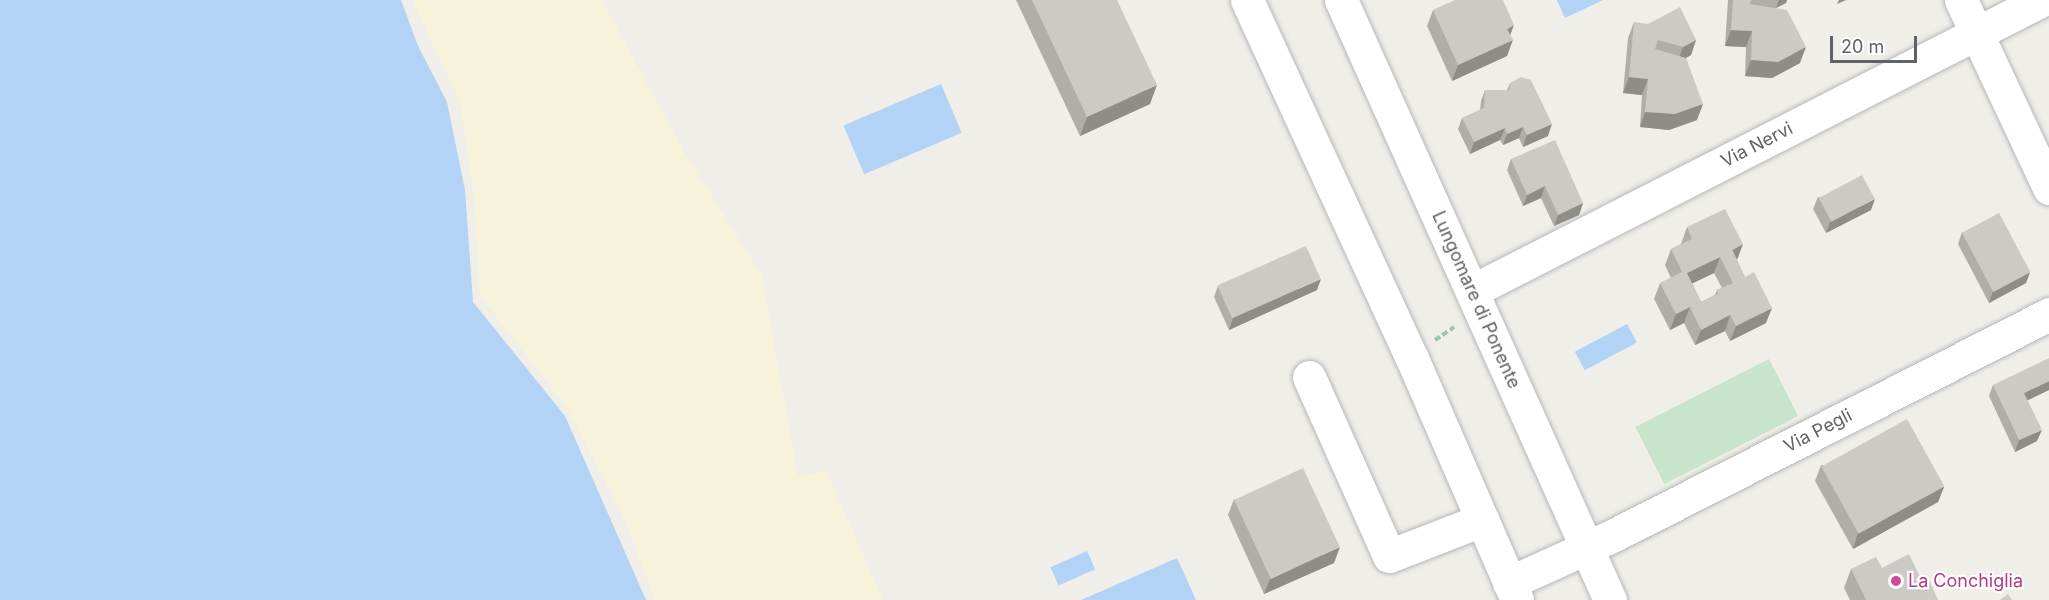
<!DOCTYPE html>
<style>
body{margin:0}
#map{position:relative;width:2049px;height:600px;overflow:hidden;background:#efeee8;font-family:Inter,sans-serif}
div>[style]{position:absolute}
.green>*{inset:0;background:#c8e4ca;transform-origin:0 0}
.sand>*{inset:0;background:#f7f3db}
.water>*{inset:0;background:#b2d3f6;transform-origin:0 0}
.path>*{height:4px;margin-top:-2px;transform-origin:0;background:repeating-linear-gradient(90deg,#a1c4ae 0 6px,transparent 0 9px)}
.roads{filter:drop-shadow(0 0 2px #b5b7bb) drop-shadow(0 0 2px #b5b7bb)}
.minor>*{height:33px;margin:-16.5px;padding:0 16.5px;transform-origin:16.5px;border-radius:16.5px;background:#fff}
.wall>*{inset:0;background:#afaea9}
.shaded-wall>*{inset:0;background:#8e8d89}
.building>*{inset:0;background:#cbcac4;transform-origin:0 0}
.dots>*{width:16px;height:16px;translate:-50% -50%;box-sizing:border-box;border:3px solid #fff;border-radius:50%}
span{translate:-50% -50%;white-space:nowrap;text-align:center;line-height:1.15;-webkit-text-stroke:4.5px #fff;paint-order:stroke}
.street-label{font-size:18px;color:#5f6266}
.hotel-label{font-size:18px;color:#b23c85}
.left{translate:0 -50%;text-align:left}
.scale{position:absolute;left:1830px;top:36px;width:87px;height:27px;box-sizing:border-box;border:3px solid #5f6266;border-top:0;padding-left:8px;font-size:18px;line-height:21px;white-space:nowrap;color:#5f6266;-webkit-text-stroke:4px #fff;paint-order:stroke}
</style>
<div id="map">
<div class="green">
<div style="left:1769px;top:359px;width:64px;height:150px;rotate:63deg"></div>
</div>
<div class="sand">
<div style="clip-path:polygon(412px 0,602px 0,683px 150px,762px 276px,798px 477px,826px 470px,883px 600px,655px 600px,621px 511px,564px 403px,480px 296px,474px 197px,460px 102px)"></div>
</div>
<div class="water">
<div style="clip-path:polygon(0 0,401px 0,418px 46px,447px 102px,465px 190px,473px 302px,565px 416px,646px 600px,0 600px)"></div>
<div style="clip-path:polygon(1557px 0,1603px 0,1565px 18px)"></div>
<div style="left:941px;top:84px;width:53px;height:106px;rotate:67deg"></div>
<div style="left:1627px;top:324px;width:21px;height:59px;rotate:62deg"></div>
<div style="left:1087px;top:551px;width:20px;height:40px;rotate:66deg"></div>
<div style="clip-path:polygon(1177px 558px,1196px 600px,1081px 600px)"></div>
</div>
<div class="path">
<div style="left:1435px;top:340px;width:23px;rotate:-34deg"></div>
</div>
<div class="roads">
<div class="minor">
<div style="left:1247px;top:0;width:392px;rotate:65.3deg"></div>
<div style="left:1411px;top:356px;width:266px;rotate:66.5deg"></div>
<div style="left:1341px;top:0;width:658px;rotate:65.85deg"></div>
<div style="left:1961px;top:0;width:208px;rotate:64.9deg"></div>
<div style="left:1472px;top:291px;width:640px;rotate:-27.05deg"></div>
<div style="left:1309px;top:377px;width:196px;rotate:65.9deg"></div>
<div style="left:1389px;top:556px;width:100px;rotate:-21.2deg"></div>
<div style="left:1509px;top:583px;width:118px;rotate:-24.6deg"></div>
<div style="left:1616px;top:534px;width:486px;rotate:-26.9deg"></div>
</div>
</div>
<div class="wall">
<div style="clip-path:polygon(1016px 0,1117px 0,1150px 104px,1080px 136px)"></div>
<div style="clip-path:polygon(1728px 0,1787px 0,1786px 3px,1776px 8px,1800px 63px,1772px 78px,1745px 76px,1746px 47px,1725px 46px)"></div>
<div style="clip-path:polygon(1433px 10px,1510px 35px,1507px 56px,1452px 81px,1427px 26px)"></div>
<div style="clip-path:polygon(1634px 22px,1696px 40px,1691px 55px,1686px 58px,1697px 120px,1669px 130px,1640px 127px,1642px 95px,1623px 93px,1628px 38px)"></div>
<div style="clip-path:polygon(1510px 83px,1548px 136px,1523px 147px,1519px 138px,1503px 145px,1500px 140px,1470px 154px,1458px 129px,1462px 118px,1480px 110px,1481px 101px,1485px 90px,1507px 90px)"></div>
<div style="clip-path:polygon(1511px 159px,1583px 203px,1579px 215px,1554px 226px,1541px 198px,1523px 206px,1507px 170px)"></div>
<div style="clip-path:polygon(1818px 197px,1871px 210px,1826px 233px,1813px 209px)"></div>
<div style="clip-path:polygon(evenodd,1687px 227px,1737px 260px,1766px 323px,1730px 341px,1725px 331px,1695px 345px,1684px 323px,1670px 330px,1654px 299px,1660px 283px,1671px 278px,1665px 265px,1671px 249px,1681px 244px,1687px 227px,1714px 273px,1722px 288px,1717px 290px,1715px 295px,1701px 302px,1692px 283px,1714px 273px)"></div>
<div style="clip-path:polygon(1962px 232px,2030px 272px,2026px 283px,1989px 303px,1958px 244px)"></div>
<div style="clip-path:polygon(1218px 286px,1317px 290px,1229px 330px,1214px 297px)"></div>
<div style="clip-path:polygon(1993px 385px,2049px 390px,2027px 400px,2037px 441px,2015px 452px,1989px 396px)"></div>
<div style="clip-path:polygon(1821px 465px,1944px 487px,1938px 502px,1853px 549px,1815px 481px)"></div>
<div style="clip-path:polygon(1234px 499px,1334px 563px,1264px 594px,1228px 515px)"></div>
<div style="clip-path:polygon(1882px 568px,1923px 583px,1938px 600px,1850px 600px,1844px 588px,1851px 569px)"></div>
</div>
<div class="shaded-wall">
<div style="clip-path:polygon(1779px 0,1787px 0,1786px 3px,1776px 8px)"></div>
<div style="clip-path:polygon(1839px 0,1846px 0,1837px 4px)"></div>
<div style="clip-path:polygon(1514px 25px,1508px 41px,1507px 29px)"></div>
<div style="clip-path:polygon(1731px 30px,1752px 31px,1746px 47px,1725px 46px)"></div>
<div style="clip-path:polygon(1513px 40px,1507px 56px,1452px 81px,1458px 65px)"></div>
<div style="clip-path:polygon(1696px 40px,1691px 55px,1677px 63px,1683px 47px)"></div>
<div style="clip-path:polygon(1806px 47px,1800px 63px,1772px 78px,1745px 76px,1751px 60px)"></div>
<div style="clip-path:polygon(1629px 77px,1648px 79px,1642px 95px,1623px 93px)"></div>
<div style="clip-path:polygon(1157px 85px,1150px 104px,1080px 136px,1087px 117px)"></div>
<div style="clip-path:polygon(1703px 104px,1697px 120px,1669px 130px,1640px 127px,1645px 112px)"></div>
<div style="clip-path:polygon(1552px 124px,1548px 136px,1523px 147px,1527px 135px)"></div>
<div style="clip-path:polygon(1523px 127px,1519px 138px,1503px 145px,1507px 134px)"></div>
<div style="clip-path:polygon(1505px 128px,1500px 140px,1470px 154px,1474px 142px)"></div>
<div style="clip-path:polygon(1545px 186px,1541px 198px,1523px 206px,1527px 195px)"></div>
<div style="clip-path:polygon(1875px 199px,1871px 210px,1826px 233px,1830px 222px)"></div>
<div style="clip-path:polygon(1583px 203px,1579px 215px,1554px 226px,1558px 215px)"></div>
<div style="clip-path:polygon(1743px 244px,1737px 260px,1732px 250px)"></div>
<div style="clip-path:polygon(1720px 257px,1714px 273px,1681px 289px,1687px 273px)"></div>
<div style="clip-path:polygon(2030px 272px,2026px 283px,1989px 303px,1993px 291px)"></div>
<div style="clip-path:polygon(1321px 279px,1317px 290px,1229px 330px,1233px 318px)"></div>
<div style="clip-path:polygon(1690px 307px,1684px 323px,1670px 330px,1676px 314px)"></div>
<div style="clip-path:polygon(1772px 308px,1766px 323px,1730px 341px,1736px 326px)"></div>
<div style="clip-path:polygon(1730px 315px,1725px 331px,1695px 345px,1701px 330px)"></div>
<div style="clip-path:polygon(2049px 381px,2049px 390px,2020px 404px,2024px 393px)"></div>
<div style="clip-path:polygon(2042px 430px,2037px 441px,2015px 452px,2019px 440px)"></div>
<div style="clip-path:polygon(1944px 487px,1938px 502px,1853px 549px,1858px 533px)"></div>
<div style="clip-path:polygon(1340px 547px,1334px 563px,1264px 594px,1270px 579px)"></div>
</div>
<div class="building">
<div style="clip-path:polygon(1032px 0,1117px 0,1157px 85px,1087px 117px)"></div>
<div style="clip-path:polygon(1455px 0,1503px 0,1514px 25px,1507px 29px,1513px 40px,1458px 65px,1433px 10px)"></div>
<div style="clip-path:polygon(1733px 0,1751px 0,1750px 4px,1787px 10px,1806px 47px,1778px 62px,1751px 60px,1752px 31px,1731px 30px)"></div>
<div style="clip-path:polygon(1680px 7px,1696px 40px,1683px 47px,1658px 40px,1655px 49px,1686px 58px,1703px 104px,1675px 114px,1645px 112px,1648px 79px,1629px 77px,1634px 22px,1648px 24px)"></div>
<div style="clip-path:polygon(1521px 77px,1531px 80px,1552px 124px,1527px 135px,1523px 127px,1507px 134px,1505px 128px,1474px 142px,1462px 118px,1484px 108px,1485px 90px,1509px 90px,1510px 83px)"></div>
<div style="clip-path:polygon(1555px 140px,1583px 203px,1558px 215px,1545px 186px,1527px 195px,1511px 159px)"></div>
<div style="left:1862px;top:175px;width:27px;height:49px;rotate:62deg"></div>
<div style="clip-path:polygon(evenodd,1725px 209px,1743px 244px,1732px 250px,1745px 277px,1754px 272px,1772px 308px,1736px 326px,1730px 315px,1701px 330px,1690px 307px,1676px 314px,1660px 283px,1682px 272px,1671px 249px,1692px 239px,1687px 227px,1725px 209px,1720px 257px,1733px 283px,1717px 290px,1718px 294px,1701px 302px,1687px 273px,1720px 257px)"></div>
<div style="left:1999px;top:213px;width:67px;height:42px;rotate:62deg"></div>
<div style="left:1306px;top:246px;width:36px;height:97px;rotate:66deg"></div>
<div style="clip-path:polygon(2049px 358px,2049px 381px,2024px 393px,2042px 430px,2019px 440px,1993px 385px)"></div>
<div style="left:1907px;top:419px;width:77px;height:98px;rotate:61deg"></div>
<div style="left:1303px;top:468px;width:87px;height:76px;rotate:65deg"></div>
<div style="clip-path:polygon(1909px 554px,1923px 583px,1929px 580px,1938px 600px,1866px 600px,1851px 569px,1876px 557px,1882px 568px)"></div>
<div style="clip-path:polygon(2008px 594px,2012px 600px,2000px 600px)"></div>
</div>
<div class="dots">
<div style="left:1896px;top:581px;background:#d1479c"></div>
</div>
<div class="street-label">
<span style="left:1757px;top:145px;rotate:-27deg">Via Nervi</span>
<span style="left:1476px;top:300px;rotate:66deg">Lungomare di Ponente</span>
<span style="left:1818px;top:431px;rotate:-27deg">Via Pegli</span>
</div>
<div class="hotel-label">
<span class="left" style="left:1908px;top:581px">La Conchiglia</span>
</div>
<div class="scale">20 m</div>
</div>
